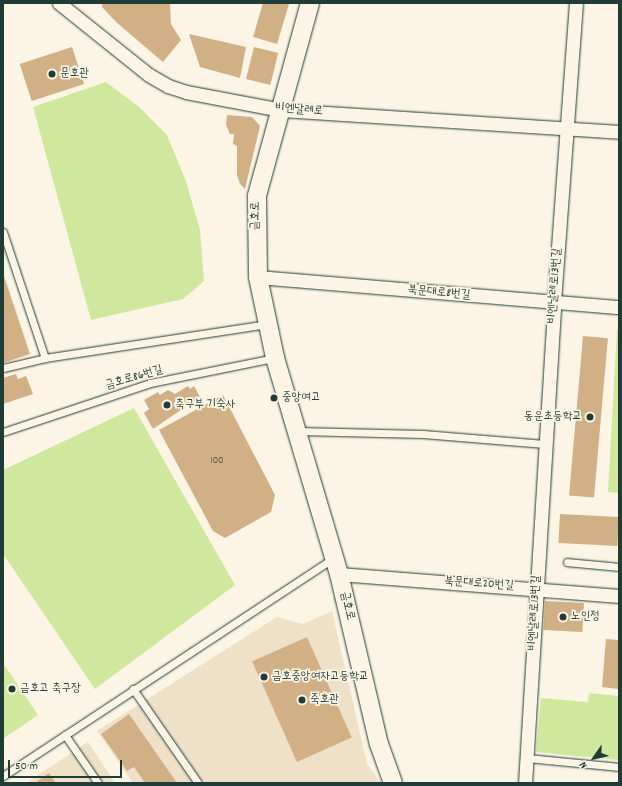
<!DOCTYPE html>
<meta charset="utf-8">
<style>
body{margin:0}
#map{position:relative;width:622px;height:786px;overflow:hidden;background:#fcf5e5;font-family:Dekko,"Poor Story",sans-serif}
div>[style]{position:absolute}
.built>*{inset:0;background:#efe0c8}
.green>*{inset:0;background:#d0e89e}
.building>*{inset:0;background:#d2b085;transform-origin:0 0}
.roads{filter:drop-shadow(0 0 1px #1f3d34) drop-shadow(0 0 1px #1f3d34)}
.lane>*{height:7px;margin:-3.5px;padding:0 3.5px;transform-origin:3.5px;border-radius:3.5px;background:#fcf5e5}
.street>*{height:13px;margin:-6.5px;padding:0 6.5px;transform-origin:6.5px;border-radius:6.5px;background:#fcf5e5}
.secondary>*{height:18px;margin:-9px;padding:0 9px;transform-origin:9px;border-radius:9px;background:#fcf5e5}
.dots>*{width:11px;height:11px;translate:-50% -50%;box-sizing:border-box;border:2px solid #fcf5e5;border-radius:50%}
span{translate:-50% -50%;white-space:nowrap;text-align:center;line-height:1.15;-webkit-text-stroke:3.5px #fcf5e5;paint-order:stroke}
.number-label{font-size:10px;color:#4c5a48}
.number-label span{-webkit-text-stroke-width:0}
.poi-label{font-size:12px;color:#1f3d34}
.left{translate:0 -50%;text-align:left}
.right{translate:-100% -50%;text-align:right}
.street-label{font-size:12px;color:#1f3d34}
.frame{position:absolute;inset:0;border:4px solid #1f3d34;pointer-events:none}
.north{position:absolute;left:574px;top:738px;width:40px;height:40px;-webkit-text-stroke:3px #fcf5e5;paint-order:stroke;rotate:236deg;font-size:11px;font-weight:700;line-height:16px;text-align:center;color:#1f3d34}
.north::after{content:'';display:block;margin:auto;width:14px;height:18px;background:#1f3d34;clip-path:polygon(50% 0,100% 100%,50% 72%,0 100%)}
.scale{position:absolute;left:8px;top:760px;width:114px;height:18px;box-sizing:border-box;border:2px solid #1f3d34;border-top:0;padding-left:5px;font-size:12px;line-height:14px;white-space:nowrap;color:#1f3d34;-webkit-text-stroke:3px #fcf5e5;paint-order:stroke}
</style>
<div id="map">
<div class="built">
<div style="clip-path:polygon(332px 611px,367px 764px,381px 783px,133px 783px,97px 731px,277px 617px,303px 624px)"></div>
<div style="clip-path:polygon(88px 742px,115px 783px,26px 783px)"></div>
</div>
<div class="green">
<div style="clip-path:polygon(106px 82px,139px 107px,167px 135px,186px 181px,200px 230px,204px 281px,183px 299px,91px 320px,33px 107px)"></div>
<div style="clip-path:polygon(617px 329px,619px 329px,619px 493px,608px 492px)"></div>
<div style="clip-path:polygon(134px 408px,235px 585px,95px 689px,3px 554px,3px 470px)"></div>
<div style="clip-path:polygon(3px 663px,38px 715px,3px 739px)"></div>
<div style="clip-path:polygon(589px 693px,619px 696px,619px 760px,536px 752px,541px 698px,588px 702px)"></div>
</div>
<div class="building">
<div style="clip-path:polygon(102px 3px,170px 3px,171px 24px,181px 40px,163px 62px,116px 22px,102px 7px)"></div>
<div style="clip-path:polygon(263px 3px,289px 4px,277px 44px,253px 37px)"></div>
<div style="clip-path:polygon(189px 34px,246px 47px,240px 78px,200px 67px)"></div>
<div style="left:72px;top:47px;width:39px;height:55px;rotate:72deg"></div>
<div style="left:254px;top:47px;width:25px;height:33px;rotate:14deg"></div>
<div style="clip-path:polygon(227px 115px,252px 117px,260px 126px,245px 189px,240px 184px,237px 175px,237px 146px,233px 144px,234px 134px,230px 134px,226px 125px)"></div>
<div style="clip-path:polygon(3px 273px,30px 354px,3px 363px)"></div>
<div style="left:583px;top:336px;width:25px;height:160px;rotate:5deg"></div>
<div style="clip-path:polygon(16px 374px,18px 379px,26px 376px,33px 394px,3px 404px,3px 378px)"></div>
<div style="clip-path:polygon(188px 386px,190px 389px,194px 386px,200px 397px,153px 429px,144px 413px,149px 409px,144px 400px,158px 392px,160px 395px,168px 390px,175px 394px)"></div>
<div style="clip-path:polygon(223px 395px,275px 495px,271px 512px,225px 538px,213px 531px,159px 430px)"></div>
<div style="left:560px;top:514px;width:59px;height:29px;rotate:3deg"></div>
<div style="left:545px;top:601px;width:39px;height:29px;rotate:3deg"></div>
<div style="left:307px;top:637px;width:110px;height:60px;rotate:66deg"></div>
<div style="clip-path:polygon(606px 639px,619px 640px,619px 689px,602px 687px)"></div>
<div style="clip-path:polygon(129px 714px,177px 783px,145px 783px,134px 767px,127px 771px,101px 734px)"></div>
<div style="clip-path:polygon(49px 773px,56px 783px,35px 783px)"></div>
</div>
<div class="roads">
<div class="lane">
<div style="left:3px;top:232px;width:133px;rotate:71.6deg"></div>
<div style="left:3px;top:368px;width:43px;rotate:-13.4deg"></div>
<div style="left:45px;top:358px;width:225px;rotate:-8.7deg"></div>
<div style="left:298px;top:431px;width:125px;rotate:1.4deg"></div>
<div style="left:423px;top:434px;width:122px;rotate:4.7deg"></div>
<div style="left:3px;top:432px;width:155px;rotate:-18.4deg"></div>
<div style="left:150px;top:383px;width:126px;rotate:-11.4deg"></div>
<div style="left:567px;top:562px;width:52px;rotate:5.5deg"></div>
<div style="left:133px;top:689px;width:114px;rotate:55.3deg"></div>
<div style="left:65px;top:735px;width:58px;rotate:55.5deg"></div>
<div style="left:528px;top:758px;width:91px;rotate:5.6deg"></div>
<div style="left:3px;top:776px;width:396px;rotate:-33.4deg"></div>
</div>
<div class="street">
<div style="left:59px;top:3px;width:115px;rotate:38.7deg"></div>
<div style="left:149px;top:75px;width:22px;rotate:30deg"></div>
<div style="left:168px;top:86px;width:19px;rotate:18deg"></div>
<div style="left:186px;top:92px;width:97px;rotate:10.7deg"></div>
<div style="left:281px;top:110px;width:339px;rotate:3.7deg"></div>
<div style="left:258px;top:277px;width:362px;rotate:4.8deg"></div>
<div style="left:339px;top:574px;width:281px;rotate:4.5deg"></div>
<div style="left:525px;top:783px;width:482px;rotate:-86.5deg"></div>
<div style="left:554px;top:302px;width:300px;rotate:-85.8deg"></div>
</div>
<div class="secondary">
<div style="left:310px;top:3px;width:200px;rotate:105.4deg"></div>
<div style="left:257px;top:196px;width:81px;rotate:89.3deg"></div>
<div style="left:258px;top:277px;width:83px;rotate:78.1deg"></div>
<div style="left:275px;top:358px;width:225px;rotate:73.5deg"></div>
<div style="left:339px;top:574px;width:175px;rotate:76.8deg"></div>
<div style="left:379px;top:744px;width:41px;rotate:70.3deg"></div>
</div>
</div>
<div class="dots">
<div style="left:52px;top:74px;background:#1f3d34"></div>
<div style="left:274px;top:398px;background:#1f3d34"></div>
<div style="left:167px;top:405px;background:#1f3d34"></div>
<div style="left:590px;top:417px;background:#1f3d34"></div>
<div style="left:563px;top:617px;background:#1f3d34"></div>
<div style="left:264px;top:677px;background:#1f3d34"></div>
<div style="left:12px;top:689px;background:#1f3d34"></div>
<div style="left:302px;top:700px;background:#1f3d34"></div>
</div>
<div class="number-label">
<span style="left:217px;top:462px">100</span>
</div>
<div class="poi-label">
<span class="left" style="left:60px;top:74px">문호관</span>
<span class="left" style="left:282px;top:398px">중앙여고</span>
<span class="left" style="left:175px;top:405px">축구부 기숙사</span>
<span class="right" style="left:582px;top:417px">동운초등학교</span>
<span class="left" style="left:571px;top:617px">노인정</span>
<span class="left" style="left:272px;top:677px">금호중앙여자고등학교</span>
<span class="left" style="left:20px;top:689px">금호고 축구장</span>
<span class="left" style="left:310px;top:700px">죽호관</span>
</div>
<div class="street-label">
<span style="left:299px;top:110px;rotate:5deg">비엔날레로</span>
<span style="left:256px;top:216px;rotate:-89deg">금호로</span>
<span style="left:555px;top:286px;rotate:-86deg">비엔날레로13번길</span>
<span style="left:439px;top:293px;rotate:5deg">북문대로8번길</span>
<span style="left:134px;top:378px;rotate:-16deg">금호로86번길</span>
<span style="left:479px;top:584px;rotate:4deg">북문대로20번길</span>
<span style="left:347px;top:606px;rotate:77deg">금호로</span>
<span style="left:535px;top:613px;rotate:-87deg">비엔날레로13번길</span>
</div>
<div class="frame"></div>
<div class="north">N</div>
<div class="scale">50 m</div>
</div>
